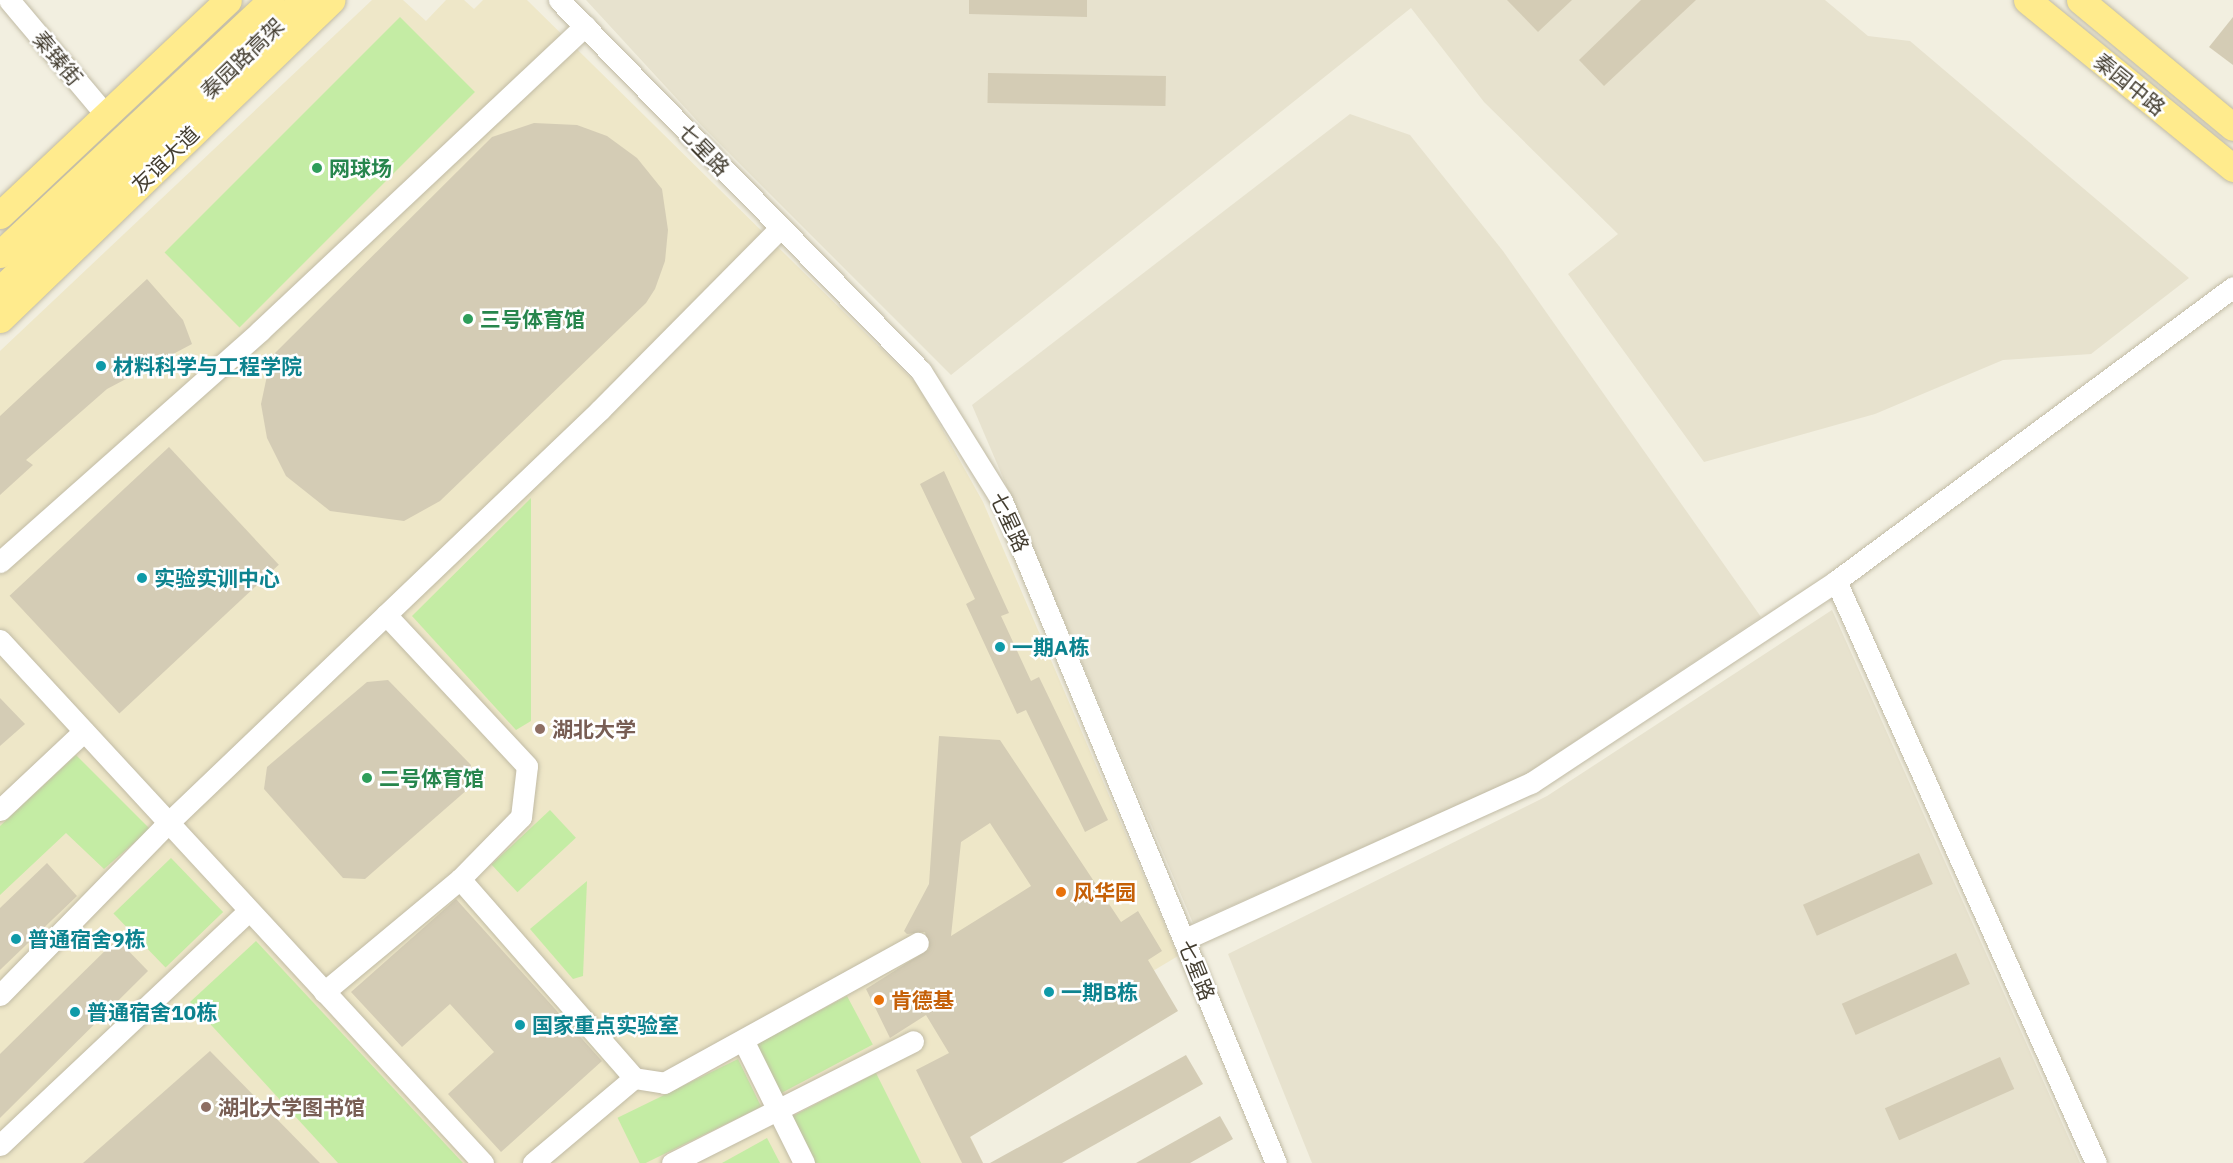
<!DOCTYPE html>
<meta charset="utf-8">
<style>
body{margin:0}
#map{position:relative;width:2233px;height:1163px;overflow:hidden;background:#f2efe0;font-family:"IBM Plex Sans","Noto Sans SC",sans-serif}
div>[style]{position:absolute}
.residential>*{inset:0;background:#e7e2ce}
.education>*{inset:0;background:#eee7c8}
.green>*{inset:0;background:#c4eca4;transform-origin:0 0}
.building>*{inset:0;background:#d4ccb5;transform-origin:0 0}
.roads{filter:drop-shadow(0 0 2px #c1bba5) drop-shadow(0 0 2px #c1bba5)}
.minor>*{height:21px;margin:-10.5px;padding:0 10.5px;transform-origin:10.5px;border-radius:10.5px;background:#fff}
.major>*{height:27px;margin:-13.5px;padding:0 13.5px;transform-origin:13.5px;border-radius:13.5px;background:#ffeb8d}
.dots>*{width:16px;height:16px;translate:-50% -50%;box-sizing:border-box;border:3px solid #fff;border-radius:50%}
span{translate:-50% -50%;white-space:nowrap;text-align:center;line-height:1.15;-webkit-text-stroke:5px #fff;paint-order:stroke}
.street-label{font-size:21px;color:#443e31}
.leisure-label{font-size:21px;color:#27864d;font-weight:700}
.left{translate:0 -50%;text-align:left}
.culture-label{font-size:21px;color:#0d838f;font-weight:700}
.education-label{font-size:21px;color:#785e54;font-weight:700}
.food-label{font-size:21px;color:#c56008;font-weight:700}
</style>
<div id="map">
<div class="residential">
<div style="clip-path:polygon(586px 0,1825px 0,1868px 36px,1910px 41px,2189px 278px,2091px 354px,2003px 360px,1875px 414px,1704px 462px,1568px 274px,1618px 234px,1484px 102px,1411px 8px,951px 375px,701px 125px)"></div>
<div style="clip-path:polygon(1350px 114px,1410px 135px,1503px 251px,1761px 617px,1523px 776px,1193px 923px,972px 405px)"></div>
<div style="clip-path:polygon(1832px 610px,2080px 1163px,1312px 1163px,1228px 954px,1547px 796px)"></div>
</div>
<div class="education">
<div style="clip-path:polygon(372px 0,403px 0,426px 21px,446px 0,464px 0,474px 9px,483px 0,527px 0,917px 384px,983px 502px,1178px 956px,949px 1093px,983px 1163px,0 1163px,0 351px)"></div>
</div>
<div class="green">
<div style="left:400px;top:17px;width:106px;height:333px;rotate:45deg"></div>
<div style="clip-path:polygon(531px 498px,531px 721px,516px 730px,412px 616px)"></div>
<div style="clip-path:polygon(76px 755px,150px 829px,104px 869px,66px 833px,0 895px,0 826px)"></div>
<div style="left:550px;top:810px;width:38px;height:80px;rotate:47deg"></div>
<div style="left:171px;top:858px;width:75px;height:80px;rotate:46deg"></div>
<div style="clip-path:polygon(587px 881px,583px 976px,573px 979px,530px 929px)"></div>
<div style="clip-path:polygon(256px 941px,463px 1163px,338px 1163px,190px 1002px)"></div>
<div style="left:847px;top:996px;width:55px;height:105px;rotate:62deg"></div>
<div style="left:738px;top:1059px;width:53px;height:134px;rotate:64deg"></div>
<div style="clip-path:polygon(876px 1073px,921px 1163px,814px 1163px,791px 1117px)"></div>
<div style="clip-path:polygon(767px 1138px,780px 1163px,722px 1163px)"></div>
</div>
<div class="building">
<div style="clip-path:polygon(969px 0,1087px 0,1087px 17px,969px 14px)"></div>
<div style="clip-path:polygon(1507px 0,1572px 0,1538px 32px)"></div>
<div style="clip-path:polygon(1641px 0,1696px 0,1604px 86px,1579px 60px)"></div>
<div style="clip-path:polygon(2233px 17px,2233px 65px,2209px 47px)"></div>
<div style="left:988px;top:73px;width:178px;height:30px;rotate:1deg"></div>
<div style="clip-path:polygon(534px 123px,577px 125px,607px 136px,637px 158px,662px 189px,668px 230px,665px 261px,655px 289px,646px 303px,440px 501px,404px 521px,330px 511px,286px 476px,267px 438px,261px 404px,271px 357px,492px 137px)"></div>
<div style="clip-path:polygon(147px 279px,183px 320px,192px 344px,107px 389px,26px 460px,33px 465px,0 495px,0 416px)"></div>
<div style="left:169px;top:447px;width:161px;height:218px;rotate:47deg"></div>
<div style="clip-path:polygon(944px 471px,1009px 613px,1001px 616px,1031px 681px,1039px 677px,1108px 820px,1085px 832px,1026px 710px,1017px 714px,966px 604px,975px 599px,920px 484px)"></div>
<div style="clip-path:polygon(388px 680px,471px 765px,468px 789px,365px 879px,343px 878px,264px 789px,267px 767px,367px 682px)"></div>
<div style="clip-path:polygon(0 698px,25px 724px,0 746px)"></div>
<div style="clip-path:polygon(evenodd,939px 736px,1000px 740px,1121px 922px,1138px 911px,1162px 951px,1148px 960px,1178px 1011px,970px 1137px,983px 1163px,962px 1163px,916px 1070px,949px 1053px,926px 1015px,890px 1038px,866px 989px,929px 949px,925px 932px,907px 934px,904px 931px,929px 884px,939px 736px,990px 823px,1031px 886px,951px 936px,961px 842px,990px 823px)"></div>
<div style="left:1919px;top:853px;width:34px;height:127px;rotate:66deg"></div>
<div style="clip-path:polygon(47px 863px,77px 896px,0 970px,0 908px)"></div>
<div style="clip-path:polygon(456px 899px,602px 1061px,501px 1152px,448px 1094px,494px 1052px,450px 1004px,402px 1047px,351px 992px)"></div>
<div style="clip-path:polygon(117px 939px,148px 971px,0 1118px,0 1054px)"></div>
<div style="left:1956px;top:953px;width:34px;height:125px;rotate:66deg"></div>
<div style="clip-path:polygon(210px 1051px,320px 1163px,83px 1163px)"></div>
<div style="clip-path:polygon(1186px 1055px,1203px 1084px,1062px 1163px,990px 1163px)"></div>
<div style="left:2000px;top:1057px;width:35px;height:126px;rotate:66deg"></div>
<div style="clip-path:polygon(1220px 1116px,1233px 1139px,1190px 1163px,1136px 1163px)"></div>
</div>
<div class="roads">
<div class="minor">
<div style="left:9px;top:0;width:150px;rotate:49.9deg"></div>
<div style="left:559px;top:0;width:518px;rotate:45.7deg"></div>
<div style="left:921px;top:371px;width:153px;rotate:58.1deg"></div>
<div style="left:1002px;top:501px;width:716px;rotate:67.52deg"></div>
<div style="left:0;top:562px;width:348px;rotate:-41.6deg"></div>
<div style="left:260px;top:331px;width:446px;rotate:-43.2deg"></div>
<div style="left:1836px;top:581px;width:637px;rotate:65.93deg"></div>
<div style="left:0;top:640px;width:712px;rotate:47.28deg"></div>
<div style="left:0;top:810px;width:115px;rotate:-43.2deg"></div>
<div style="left:460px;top:879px;width:264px;rotate:48.8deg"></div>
<div style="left:634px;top:1078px;width:30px;rotate:9deg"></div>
<div style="left:664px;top:1083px;width:290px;rotate:-28.9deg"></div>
<div style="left:1185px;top:939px;width:380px;rotate:-24.3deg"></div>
<div style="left:1531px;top:783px;width:366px;rotate:-33.5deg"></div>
<div style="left:1836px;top:581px;width:494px;rotate:-36.5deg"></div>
<div style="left:324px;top:992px;width:177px;rotate:-39.7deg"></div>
<div style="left:460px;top:879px;width:87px;rotate:-45.5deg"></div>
<div style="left:521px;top:817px;width:51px;rotate:-83.3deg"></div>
<div style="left:527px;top:766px;width:207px;rotate:-133deg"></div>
<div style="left:0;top:995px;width:240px;rotate:-45.7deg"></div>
<div style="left:168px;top:823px;width:598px;rotate:-43.71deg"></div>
<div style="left:600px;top:410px;width:257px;rotate:-45.3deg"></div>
<div style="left:744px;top:1042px;width:135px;rotate:63.6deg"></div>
<div style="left:0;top:1145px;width:342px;rotate:-43.3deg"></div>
<div style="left:533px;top:1163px;width:132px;rotate:-40.1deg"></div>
<div style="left:672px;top:1163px;width:270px;rotate:-26.8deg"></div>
</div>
<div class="major">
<div style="left:2027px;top:0;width:266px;rotate:39.2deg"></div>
<div style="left:2080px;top:0;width:199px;rotate:39.7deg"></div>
<div style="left:0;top:215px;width:313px;rotate:-43.3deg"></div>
<div style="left:0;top:254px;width:371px;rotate:-43.1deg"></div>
<div style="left:0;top:290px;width:419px;rotate:-43.7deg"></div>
<div style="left:0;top:319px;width:460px;rotate:-43.9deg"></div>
</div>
</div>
<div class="dots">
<div style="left:317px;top:168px;background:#2e9e5b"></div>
<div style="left:468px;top:319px;background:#2e9e5b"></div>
<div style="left:101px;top:366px;background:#0f9aa8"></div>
<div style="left:142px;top:578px;background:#0f9aa8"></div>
<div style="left:1000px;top:647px;background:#0f9aa8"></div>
<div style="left:540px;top:729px;background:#8d6e63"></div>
<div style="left:367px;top:778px;background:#2e9e5b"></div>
<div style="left:1061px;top:892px;background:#e8710a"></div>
<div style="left:16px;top:939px;background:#0f9aa8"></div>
<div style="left:1049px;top:992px;background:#0f9aa8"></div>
<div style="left:879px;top:1000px;background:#e8710a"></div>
<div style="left:75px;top:1012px;background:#0f9aa8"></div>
<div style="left:520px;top:1025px;background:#0f9aa8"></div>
<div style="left:206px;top:1107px;background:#8d6e63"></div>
</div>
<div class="street-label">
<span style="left:58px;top:58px;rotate:50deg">秦臻街</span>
<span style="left:242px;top:58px;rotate:-44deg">秦园路高架</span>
<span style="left:2130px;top:84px;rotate:39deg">秦园中路</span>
<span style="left:704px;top:149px;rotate:46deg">七星路</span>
<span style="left:165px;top:159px;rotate:-44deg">友谊大道</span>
<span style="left:1010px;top:522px;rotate:65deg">七星路</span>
<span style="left:1197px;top:970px;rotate:68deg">七星路</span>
</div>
<div class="leisure-label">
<span class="left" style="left:329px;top:168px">网球场</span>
<span class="left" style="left:480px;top:319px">三号体育馆</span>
<span class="left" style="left:379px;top:778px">二号体育馆</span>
</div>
<div class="culture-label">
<span class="left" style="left:113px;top:366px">材料科学与工程学院</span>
<span class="left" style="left:154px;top:578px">实验实训中心</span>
<span class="left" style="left:1012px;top:647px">一期A栋</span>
<span class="left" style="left:28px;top:939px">普通宿舍9栋</span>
<span class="left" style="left:1061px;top:992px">一期B栋</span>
<span class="left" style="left:87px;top:1012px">普通宿舍10栋</span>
<span class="left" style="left:532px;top:1025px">国家重点实验室</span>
</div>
<div class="education-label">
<span class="left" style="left:552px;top:729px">湖北大学</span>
<span class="left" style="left:218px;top:1107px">湖北大学图书馆</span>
</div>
<div class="food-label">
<span class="left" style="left:1073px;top:892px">风华园</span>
<span class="left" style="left:891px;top:1000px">肯德基</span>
</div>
</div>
